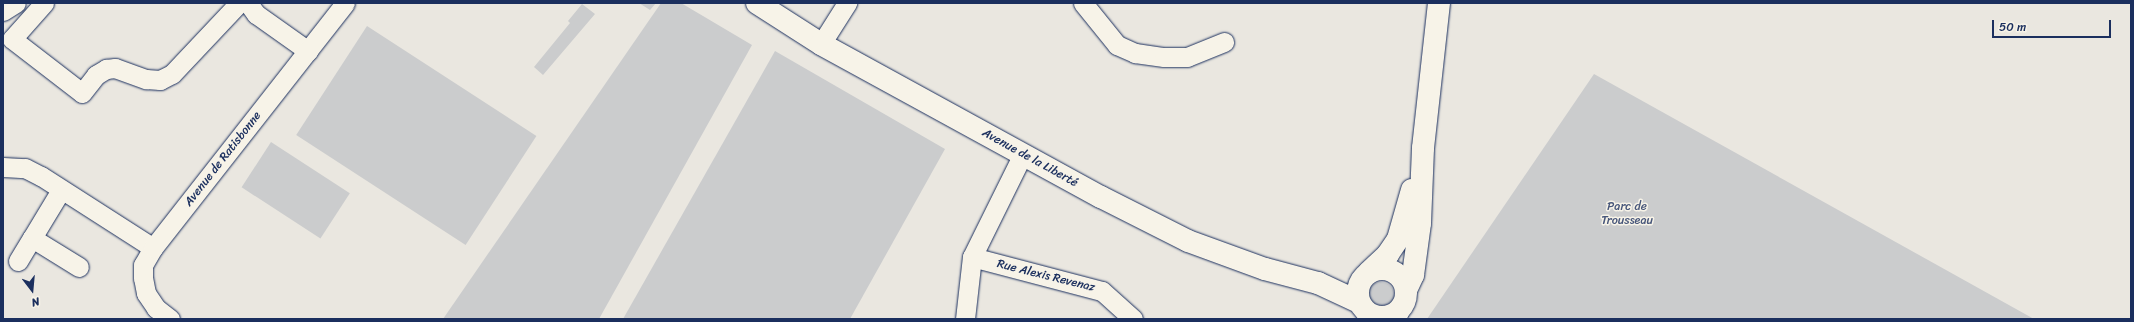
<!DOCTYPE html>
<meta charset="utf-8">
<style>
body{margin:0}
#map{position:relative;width:2134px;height:322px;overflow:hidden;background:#eae7e0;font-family:Sriracha,sans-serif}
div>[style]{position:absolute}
.green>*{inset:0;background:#cbcccd;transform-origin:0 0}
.round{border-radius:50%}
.roads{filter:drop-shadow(0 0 1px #1b2f5e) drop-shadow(0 0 1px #1b2f5e)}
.street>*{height:19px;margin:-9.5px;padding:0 9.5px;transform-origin:9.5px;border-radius:9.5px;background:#f7f3e8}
.secondary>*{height:22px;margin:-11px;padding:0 11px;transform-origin:11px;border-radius:11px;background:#f7f3e8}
.secondary>.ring{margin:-11px;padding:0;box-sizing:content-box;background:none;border:22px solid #f7f3e8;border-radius:50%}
span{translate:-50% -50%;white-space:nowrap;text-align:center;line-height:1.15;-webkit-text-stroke:3px #f7f3e8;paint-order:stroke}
.street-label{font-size:12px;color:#1b2f5e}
.park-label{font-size:12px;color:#47567a}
.frame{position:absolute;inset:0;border:4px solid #1b2f5e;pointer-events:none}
.north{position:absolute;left:12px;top:270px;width:40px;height:40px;-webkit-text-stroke:3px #f7f3e8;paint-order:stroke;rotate:164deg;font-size:11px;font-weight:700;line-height:16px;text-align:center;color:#1b2f5e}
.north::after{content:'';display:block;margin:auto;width:14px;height:18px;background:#1b2f5e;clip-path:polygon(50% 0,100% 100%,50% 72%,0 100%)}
.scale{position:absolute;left:1992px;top:20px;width:119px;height:18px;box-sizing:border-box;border:2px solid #1b2f5e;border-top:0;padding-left:5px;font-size:12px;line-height:14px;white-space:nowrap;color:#1b2f5e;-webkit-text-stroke:3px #f7f3e8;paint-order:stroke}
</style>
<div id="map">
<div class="green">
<div style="clip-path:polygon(639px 3px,656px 3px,650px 10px)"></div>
<div style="clip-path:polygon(661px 3px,681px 3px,752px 45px,599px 319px,443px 319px)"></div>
<div style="clip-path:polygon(582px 4px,595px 14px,543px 75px,534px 67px,570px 23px,568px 21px)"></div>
<div style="left:367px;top:26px;width:202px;height:130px;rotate:33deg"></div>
<div style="clip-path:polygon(775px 51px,945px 149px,850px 319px,623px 319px)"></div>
<div style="clip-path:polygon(1594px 74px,2034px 319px,1427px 319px)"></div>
<div style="left:271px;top:142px;width:94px;height:54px;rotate:33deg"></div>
<div class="round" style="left:1368px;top:282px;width:26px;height:26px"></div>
</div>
<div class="roads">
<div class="street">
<div style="left:44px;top:3px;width:48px;rotate:131.6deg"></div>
<div style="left:12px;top:39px;width:88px;rotate:37.6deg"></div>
<div style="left:82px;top:93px;width:23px;rotate:-52deg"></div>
<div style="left:96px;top:75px;width:12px;rotate:-31deg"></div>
<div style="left:106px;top:69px;width:9px;rotate:-6deg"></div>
<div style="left:115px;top:68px;width:33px;rotate:20deg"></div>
<div style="left:146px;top:79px;width:14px;rotate:4deg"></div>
<div style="left:160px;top:80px;width:13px;rotate:-27deg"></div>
<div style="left:172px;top:74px;width:98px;rotate:-46.7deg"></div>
<div style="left:248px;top:3px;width:14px;rotate:54deg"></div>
<div style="left:256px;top:14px;width:64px;rotate:35.4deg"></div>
<div style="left:1083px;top:3px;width:54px;rotate:51deg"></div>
<div style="left:1117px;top:45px;width:20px;rotate:24deg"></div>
<div style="left:1135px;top:53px;width:29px;rotate:8deg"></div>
<div style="left:1164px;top:57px;width:23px"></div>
<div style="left:1187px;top:57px;width:40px;rotate:-22deg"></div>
<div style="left:3px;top:11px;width:15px;rotate:-32deg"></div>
<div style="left:821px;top:44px;width:49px;rotate:-57.6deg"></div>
<div style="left:3px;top:167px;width:22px;rotate:3deg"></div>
<div style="left:25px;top:168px;width:18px;rotate:27deg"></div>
<div style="left:41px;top:176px;width:133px;rotate:32.7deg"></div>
<div style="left:61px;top:190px;width:56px;rotate:121.1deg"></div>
<div style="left:32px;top:238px;width:55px;rotate:31.7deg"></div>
<div style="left:972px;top:257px;width:134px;rotate:14.7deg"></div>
<div style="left:1102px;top:291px;width:42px;rotate:42.1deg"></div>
<div style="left:18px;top:261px;width:27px;rotate:-59deg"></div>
<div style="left:1366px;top:312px;width:7px;rotate:82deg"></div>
<div style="left:170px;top:319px;width:18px;rotate:-142deg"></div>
<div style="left:156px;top:308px;width:18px;rotate:-124deg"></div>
<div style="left:146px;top:293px;width:15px;rotate:-101deg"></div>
<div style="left:143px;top:278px;width:13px;rotate:-90deg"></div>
<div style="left:143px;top:265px;width:20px;rotate:-60deg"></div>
<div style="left:153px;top:248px;width:311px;rotate:-51.9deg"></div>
<div style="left:965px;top:319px;width:62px;rotate:-83.6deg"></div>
<div style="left:972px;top:257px;width:115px;rotate:-63.7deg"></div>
<div style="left:1396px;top:319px;width:11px;rotate:-68deg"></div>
</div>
<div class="secondary">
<div style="left:757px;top:3px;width:76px;rotate:32.6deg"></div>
<div style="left:821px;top:44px;width:319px;rotate:28.7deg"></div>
<div style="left:1101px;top:197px;width:97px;rotate:26.8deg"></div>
<div style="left:1188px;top:241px;width:82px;rotate:20deg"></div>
<div style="left:1265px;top:269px;width:55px;rotate:14.8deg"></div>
<div style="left:1318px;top:283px;width:45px;rotate:24.9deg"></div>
<div class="ring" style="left:1358px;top:269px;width:26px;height:26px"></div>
<div style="left:1369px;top:272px;width:26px;rotate:-43deg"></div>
<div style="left:1388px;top:254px;width:18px;rotate:-56deg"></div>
<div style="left:1398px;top:239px;width:51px;rotate:-74.1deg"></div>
<div style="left:1406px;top:290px;width:17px;rotate:-65deg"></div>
<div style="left:1413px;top:275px;width:52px;rotate:-82.3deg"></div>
<div style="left:1420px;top:223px;width:75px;rotate:-87.7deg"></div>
<div style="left:1423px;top:148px;width:146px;rotate:-83.7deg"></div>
</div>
</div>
<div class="street-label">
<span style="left:1030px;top:158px;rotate:29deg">Avenue de la Liberté</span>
<span style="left:223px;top:159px;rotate:-52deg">Avenue de Ratisbonne</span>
<span style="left:1046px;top:276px;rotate:14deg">Rue Alexis Revenaz</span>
</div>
<div class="park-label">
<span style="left:1627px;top:214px">Parc de<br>Trousseau</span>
</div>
<div class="frame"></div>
<div class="north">N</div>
<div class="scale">50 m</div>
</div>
